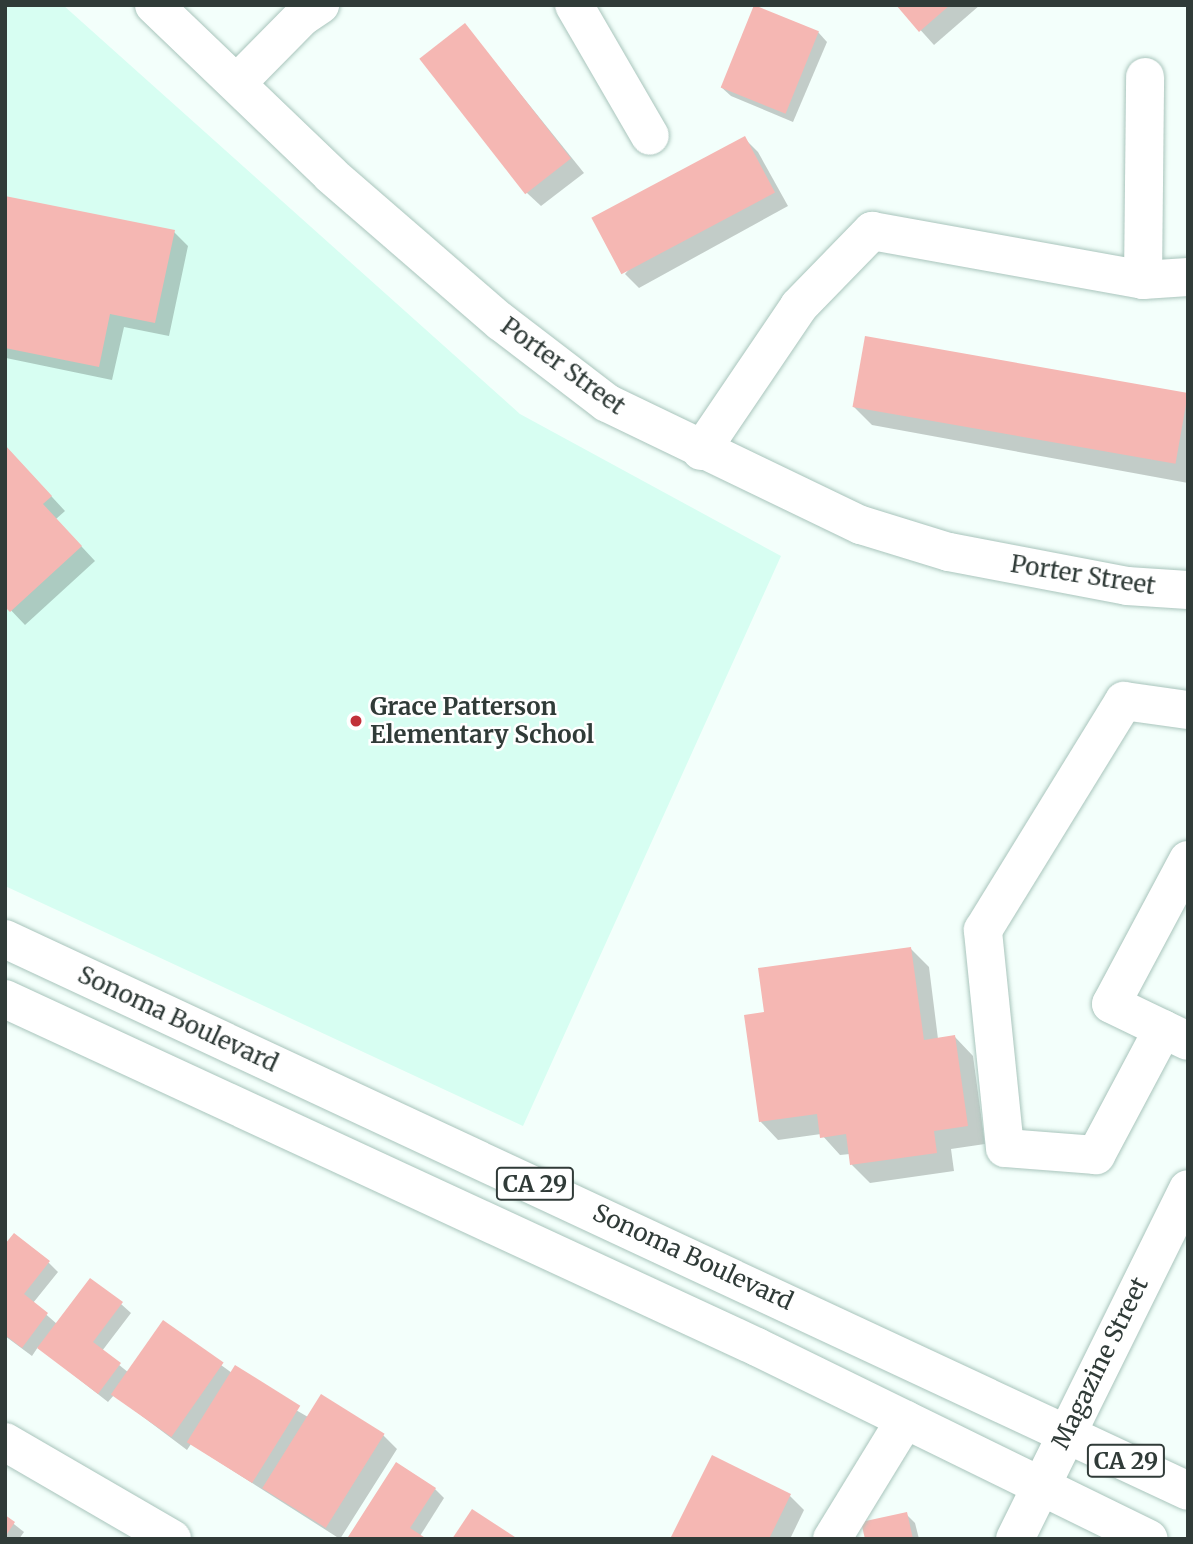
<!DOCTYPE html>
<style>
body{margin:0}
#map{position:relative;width:1193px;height:1544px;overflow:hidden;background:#f3fffb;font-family:Merriweather,serif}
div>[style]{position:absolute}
.built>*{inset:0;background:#d7fef2}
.shadow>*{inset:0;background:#0003}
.building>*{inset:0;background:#f5b7b3;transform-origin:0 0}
.roads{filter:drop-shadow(0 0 2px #a9c5bc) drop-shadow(0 0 2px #a9c5bc)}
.minor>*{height:38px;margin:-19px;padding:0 19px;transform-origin:19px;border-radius:19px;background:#fff}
.major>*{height:38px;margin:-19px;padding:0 19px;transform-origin:19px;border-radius:19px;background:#fff}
.dots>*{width:19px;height:19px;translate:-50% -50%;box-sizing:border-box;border:4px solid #fff;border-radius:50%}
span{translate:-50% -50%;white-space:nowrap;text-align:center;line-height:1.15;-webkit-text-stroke:5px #fff;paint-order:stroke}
.shield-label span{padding:2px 5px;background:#fff;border:2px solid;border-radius:5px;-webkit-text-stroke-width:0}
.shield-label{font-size:23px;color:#303b38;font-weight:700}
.street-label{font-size:24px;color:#303b38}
.poi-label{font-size:24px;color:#303b38;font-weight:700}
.left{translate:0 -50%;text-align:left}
.frame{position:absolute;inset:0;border:7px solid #303b38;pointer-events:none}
</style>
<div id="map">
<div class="built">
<div style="clip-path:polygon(5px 5px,63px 5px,520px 414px,781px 556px,523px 1126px,5px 886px)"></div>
</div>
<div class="shadow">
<div style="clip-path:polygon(898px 5px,980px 5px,934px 45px)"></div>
<div style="clip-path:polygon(465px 25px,584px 173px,541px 206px,527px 193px)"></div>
<div style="clip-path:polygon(818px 32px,827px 42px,793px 122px,731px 96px,721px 87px)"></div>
<div style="clip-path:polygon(744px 138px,758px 152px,788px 206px,639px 288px,625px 274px)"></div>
<div style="clip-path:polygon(5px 198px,174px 232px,188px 246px,169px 336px,124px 327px,112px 380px,6px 358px)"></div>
<div style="clip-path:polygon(1188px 396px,1188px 483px,872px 425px,854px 407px)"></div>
<div style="clip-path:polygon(5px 446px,65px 511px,56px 519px,95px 561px,25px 625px,5px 604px)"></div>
<div style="clip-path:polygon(911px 949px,929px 967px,938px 1039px,955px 1037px,973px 1056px,985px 1144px,951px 1149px,954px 1171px,870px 1183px,852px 1165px,850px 1154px,840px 1155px,821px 1134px,778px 1140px,760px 1121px,766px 1014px)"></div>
<div style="clip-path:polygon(5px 1247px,49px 1263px,58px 1272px,33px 1303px,57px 1324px,121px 1304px,131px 1313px,102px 1351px,129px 1373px,163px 1323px,232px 1373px,308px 1417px,322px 1396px,383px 1435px,397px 1449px,340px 1539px,191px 1444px,187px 1450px,114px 1395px,108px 1402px,38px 1347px,32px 1356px,5px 1336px)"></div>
<div style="clip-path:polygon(435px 1489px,444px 1498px,420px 1536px,353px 1539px)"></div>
<div style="clip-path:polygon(790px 1496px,804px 1510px,790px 1539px,672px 1539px)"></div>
<div style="clip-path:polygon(906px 1514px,915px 1523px,919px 1539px,867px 1539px)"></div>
<div style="clip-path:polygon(5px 1517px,24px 1532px,19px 1539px,5px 1539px)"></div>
</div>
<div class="building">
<div style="left:754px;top:5px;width:70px;height:89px;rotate:22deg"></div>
<div style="clip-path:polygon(896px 5px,950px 5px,919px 32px)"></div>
<div style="left:465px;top:23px;width:172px;height:58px;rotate:52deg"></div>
<div style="left:745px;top:136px;width:64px;height:174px;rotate:62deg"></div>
<div style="clip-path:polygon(5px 196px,175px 230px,155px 323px,110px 314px,99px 367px,5px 348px)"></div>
<div style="left:865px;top:336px;width:328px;height:72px;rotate:10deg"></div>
<div style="clip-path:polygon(5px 445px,52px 496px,43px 504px,82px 546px,10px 612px,5px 607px)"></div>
<div style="clip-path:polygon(911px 947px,924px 1040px,955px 1035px,968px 1126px,934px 1131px,937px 1153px,850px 1165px,846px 1134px,820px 1138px,817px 1114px,759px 1122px,744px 1015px,764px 1012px,758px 968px)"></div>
<div style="clip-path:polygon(14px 1233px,50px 1261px,24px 1294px,48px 1313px,22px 1348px,5px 1335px,5px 1244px)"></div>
<div style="clip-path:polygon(90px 1278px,123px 1302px,93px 1342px,121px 1363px,98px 1394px,37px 1348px)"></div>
<div style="left:163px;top:1320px;width:74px;height:91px;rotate:35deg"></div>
<div style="left:235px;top:1365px;width:77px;height:91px;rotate:32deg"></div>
<div style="left:321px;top:1394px;width:75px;height:111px;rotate:32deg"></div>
<div style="clip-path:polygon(712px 1455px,791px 1494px,769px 1539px,670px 1539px)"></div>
<div style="clip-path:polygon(396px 1462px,436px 1488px,410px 1528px,427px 1539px,352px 1539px,348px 1537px)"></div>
<div style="clip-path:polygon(472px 1509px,518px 1539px,452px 1539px)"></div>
<div style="clip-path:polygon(907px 1512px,913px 1539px,865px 1539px,861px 1522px)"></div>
<div style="clip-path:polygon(5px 1515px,15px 1522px,5px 1537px)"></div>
</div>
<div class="roads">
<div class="minor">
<div style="left:154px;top:5px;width:245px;rotate:43.8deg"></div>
<div style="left:331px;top:175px;width:225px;rotate:40.9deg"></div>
<div style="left:501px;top:322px;width:133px;rotate:37.4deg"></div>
<div style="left:607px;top:403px;width:282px;rotate:25.7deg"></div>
<div style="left:861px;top:525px;width:92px;rotate:17.1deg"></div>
<div style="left:949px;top:552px;width:181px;rotate:10.8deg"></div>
<div style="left:1127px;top:586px;width:61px;rotate:3.8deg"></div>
<div style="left:574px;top:5px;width:151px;rotate:59.9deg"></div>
<div style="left:237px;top:83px;width:93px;rotate:-45.4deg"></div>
<div style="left:302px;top:17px;width:22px;rotate:-34deg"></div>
<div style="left:1143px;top:280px;width:203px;rotate:-89.4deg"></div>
<div style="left:701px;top:451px;width:175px;rotate:-55.9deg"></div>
<div style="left:799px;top:306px;width:105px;rotate:-45.8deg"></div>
<div style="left:872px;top:231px;width:275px;rotate:10.2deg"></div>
<div style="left:1143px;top:280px;width:45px;rotate:-3.8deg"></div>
<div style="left:1188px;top:860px;width:163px;rotate:118.1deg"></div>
<div style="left:1111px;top:1004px;width:85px;rotate:25.7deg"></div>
<div style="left:1163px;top:1029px;width:143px;rotate:118deg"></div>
<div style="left:1096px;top:1155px;width:91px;rotate:-175.6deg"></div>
<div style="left:1005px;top:1148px;width:219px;rotate:-95.8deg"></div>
<div style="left:983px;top:930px;width:269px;rotate:-58.4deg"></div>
<div style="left:1124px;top:701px;width:65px;rotate:8deg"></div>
<div style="left:5px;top:1442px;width:193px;rotate:30.1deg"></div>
<div style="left:832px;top:1539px;width:140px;rotate:-58.5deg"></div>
<div style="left:1015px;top:1539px;width:390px;rotate:-63.7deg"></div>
</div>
<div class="major">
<div style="left:5px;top:939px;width:1305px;rotate:25.01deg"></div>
<div style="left:5px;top:999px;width:829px;rotate:24.83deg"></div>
<div style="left:757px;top:1347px;width:436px;rotate:26.1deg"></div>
</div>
</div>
<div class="dots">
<div style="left:356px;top:721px;background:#c13139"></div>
</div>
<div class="shield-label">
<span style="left:535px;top:1184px">CA 29</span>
<span style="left:1126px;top:1461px">CA 29</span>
</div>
<div class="street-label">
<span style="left:563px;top:366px;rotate:36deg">Porter Street</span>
<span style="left:1083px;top:575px;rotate:9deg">Porter Street</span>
<span style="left:178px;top:1019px;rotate:25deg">Sonoma Boulevard</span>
<span style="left:693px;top:1257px;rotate:25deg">Sonoma Boulevard</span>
<span style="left:1100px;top:1363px;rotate:-64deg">Magazine Street</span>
</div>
<div class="poi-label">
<span class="left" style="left:370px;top:721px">Grace Patterson<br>Elementary School</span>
</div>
<div class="frame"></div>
</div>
